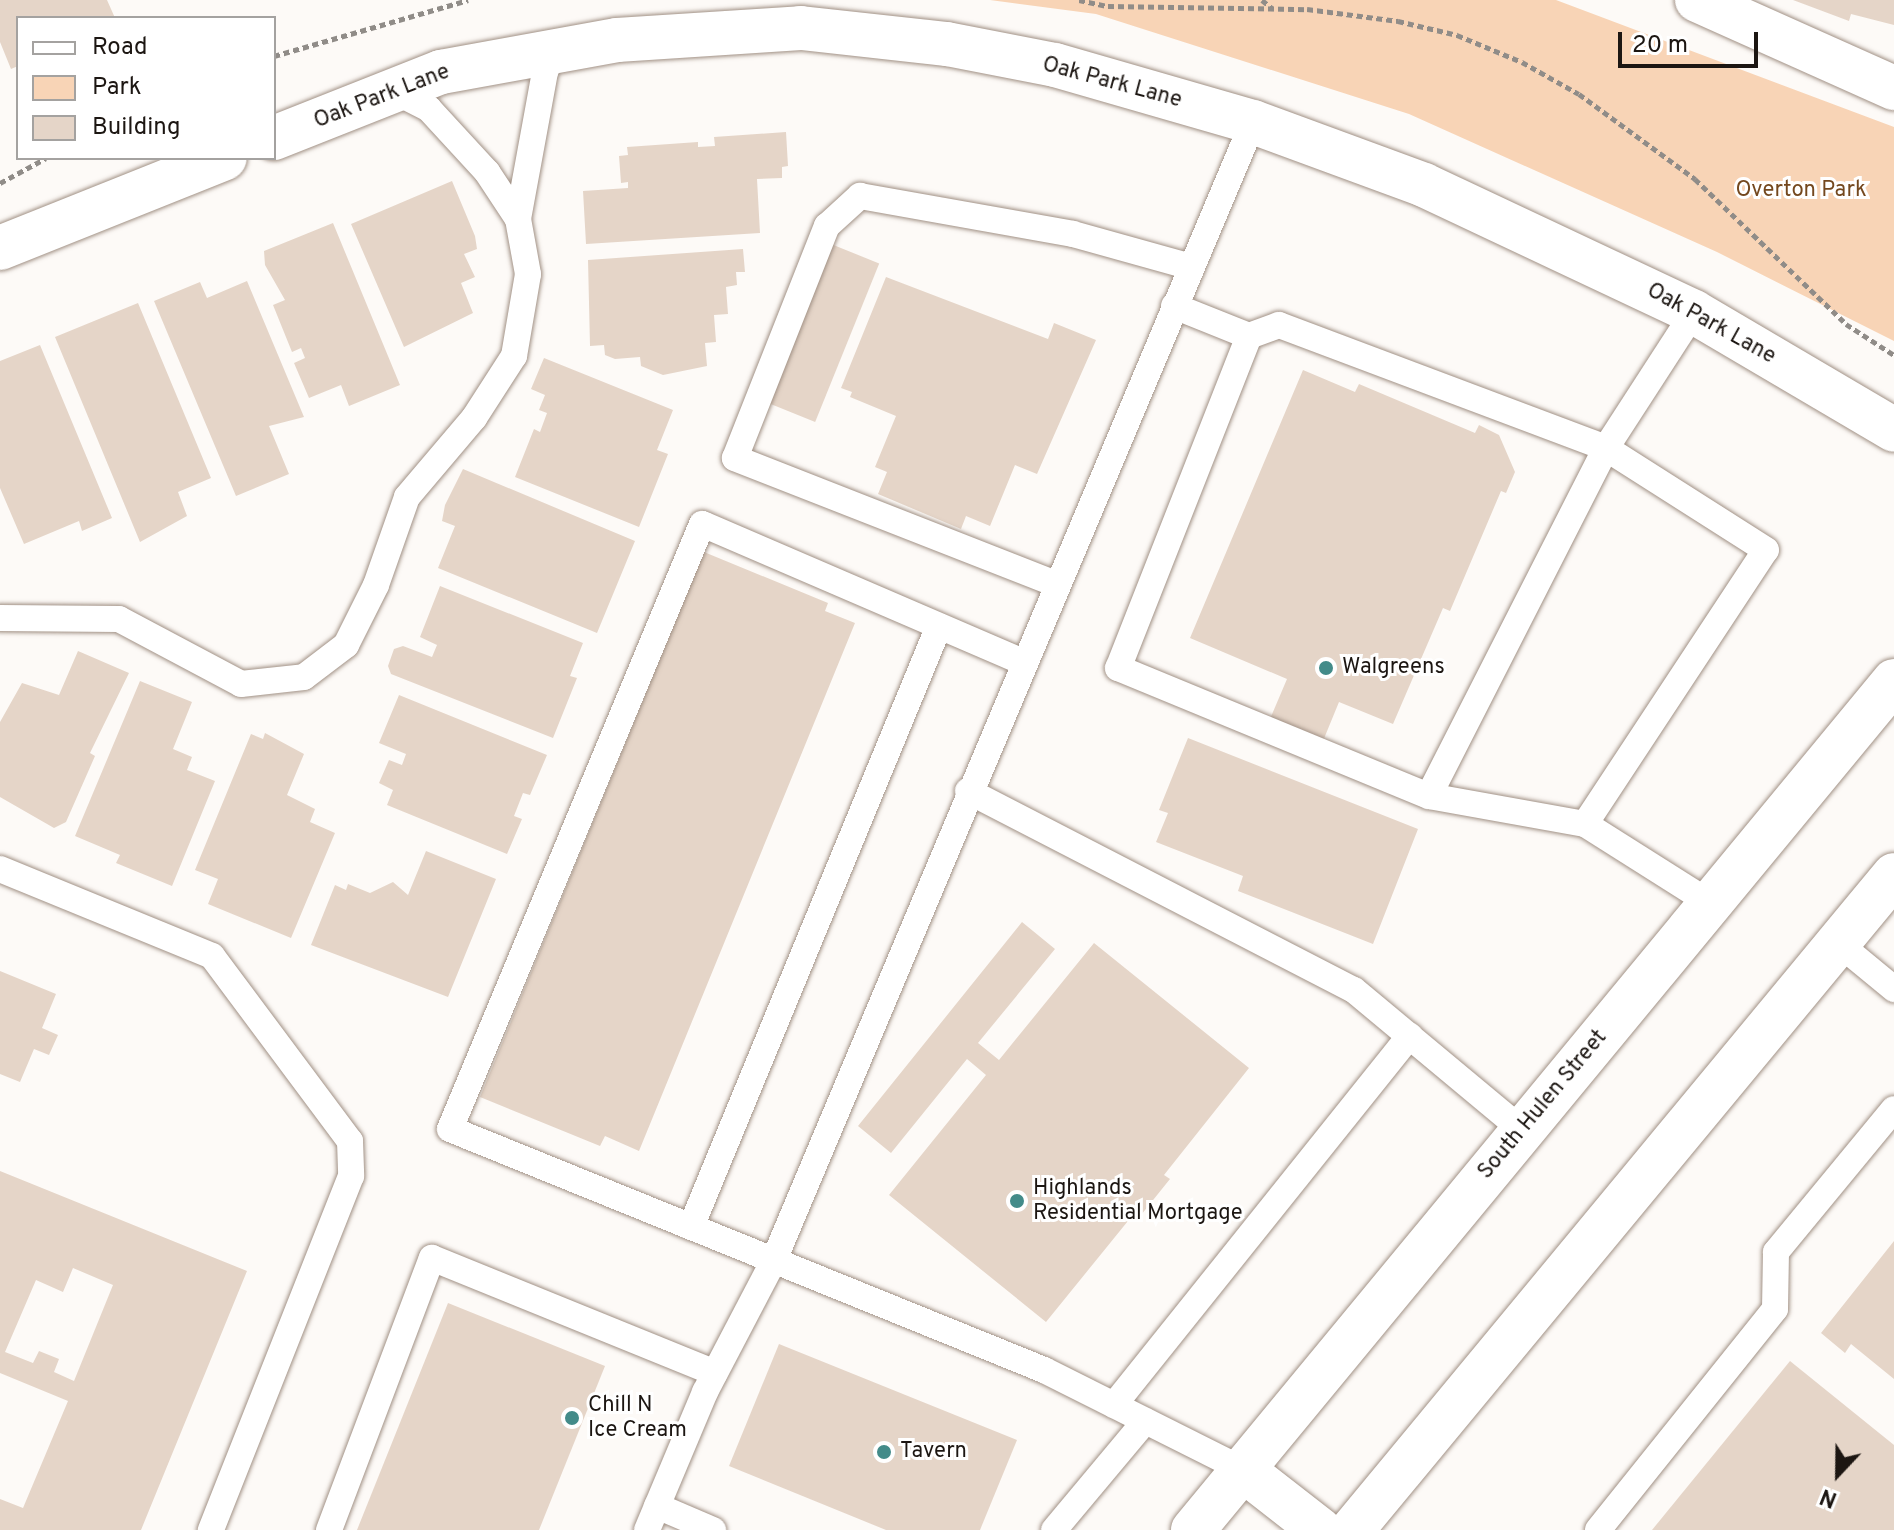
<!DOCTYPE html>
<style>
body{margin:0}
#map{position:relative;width:1894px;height:1530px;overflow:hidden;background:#fdfaf7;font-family:Overpass,sans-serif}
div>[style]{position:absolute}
.green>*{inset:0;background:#f8d4b6}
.building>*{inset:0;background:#e5d5c8;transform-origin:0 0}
.path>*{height:5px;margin-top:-2.5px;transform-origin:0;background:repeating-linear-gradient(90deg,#908c88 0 6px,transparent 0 10px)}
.roads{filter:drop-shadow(0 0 2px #a19185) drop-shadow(0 0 2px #a19185)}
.lane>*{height:26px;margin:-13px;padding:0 13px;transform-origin:13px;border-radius:13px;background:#fff}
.street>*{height:44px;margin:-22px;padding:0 22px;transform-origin:22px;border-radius:22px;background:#fff}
.secondary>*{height:44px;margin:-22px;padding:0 22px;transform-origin:22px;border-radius:22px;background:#fff}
.dots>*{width:22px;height:22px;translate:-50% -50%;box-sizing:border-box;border:4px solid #fff;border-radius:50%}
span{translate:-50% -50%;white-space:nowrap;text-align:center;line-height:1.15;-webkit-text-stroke:6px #fff;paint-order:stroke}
.street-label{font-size:22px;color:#1c1612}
.park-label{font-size:22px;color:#74481e}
.poi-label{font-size:22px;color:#1c1612}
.left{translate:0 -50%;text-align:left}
.legend{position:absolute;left:16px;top:16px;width:260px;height:144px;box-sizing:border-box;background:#fff;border:2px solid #a4a2a0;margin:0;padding:10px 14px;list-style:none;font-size:24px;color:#1c1612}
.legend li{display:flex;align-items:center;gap:16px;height:40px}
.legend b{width:40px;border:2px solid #a4a2a0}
.north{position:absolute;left:1798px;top:1434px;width:80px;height:80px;-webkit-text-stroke:6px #fff;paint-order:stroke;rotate:202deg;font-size:22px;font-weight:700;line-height:32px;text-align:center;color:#1c1612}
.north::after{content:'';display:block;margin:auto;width:28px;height:36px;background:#1c1612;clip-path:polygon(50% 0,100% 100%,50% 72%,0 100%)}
.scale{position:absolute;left:1618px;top:32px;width:140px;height:36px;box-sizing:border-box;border:4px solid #1c1612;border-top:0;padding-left:10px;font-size:24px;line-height:28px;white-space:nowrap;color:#1c1612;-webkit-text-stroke:6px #fff;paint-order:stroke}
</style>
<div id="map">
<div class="green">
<div style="clip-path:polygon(990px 0,1556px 0,1894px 127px,1894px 341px,1717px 252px,1409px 114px,1096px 14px)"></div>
</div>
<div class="building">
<div style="clip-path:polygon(0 0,107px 0,115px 18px,18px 18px,18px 66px,11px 69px,0 42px)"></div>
<div style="clip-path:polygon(1793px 0,1894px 0,1894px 25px,1851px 14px,1849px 21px)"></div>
<div style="clip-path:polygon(786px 132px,788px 166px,782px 167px,782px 178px,757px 179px,760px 233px,586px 244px,583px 191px,628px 188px,628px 182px,621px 183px,619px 156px,628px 155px,627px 147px,698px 142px,698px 147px,715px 146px,714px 137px)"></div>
<div style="clip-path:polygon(452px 181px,475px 236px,477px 249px,464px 254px,475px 277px,461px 283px,473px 313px,404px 347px,351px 224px)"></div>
<div style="clip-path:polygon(333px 223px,400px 385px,349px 406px,341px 385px,309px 398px,294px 363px,305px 358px,301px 348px,292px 352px,273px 305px,285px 300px,265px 265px,264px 251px)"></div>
<div style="left:831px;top:244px;width:52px;height:171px;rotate:22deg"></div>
<div style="clip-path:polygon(743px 249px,745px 272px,736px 272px,737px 285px,726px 287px,728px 314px,714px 315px,716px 342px,705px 343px,707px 366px,663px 375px,641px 366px,640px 357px,615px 359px,605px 355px,604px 345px,590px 346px,588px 260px)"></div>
<div style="clip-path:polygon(886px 277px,1048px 339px,1054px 323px,1096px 340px,1037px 474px,1015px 465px,990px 526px,966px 516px,961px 529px,878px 494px,887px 472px,875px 467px,896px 416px,850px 397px,852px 392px,841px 388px)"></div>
<div style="clip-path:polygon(247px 281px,304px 417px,269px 426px,289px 474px,236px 496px,154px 301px,200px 282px,207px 298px)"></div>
<div style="clip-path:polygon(138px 303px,211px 478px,178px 492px,187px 516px,140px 542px,55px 337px)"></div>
<div style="clip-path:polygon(40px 345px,112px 518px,82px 531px,79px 521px,24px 544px,0 488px,0 361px)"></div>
<div style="clip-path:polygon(544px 358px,673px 410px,657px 450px,668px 454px,639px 527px,515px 477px,534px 429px,540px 432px,547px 413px,539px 410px,545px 395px,531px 389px)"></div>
<div style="clip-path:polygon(1303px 370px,1355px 392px,1359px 384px,1475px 433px,1479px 425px,1499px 435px,1515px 472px,1506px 493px,1501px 491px,1450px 611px,1443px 608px,1393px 724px,1339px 702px,1323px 741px,1270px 719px,1287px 679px,1190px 638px)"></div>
<div style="clip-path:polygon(463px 469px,635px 541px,597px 633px,438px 568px,455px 526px,442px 521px,445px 505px)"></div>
<div style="clip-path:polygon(704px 552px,828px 603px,825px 611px,855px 623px,639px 1151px,605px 1136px,600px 1146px,480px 1097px)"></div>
<div style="clip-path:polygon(440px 586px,583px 643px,570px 676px,577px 678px,553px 738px,391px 674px,388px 666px,394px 649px,403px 646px,432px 657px,437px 645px,420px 637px)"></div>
<div style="clip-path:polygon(78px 651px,129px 673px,90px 753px,95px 756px,66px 822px,54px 828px,0 797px,0 722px,22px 683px,59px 695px)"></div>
<div style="clip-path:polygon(140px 681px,192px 702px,173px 749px,192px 757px,187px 770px,215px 781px,172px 886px,116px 863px,120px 855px,75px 836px)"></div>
<div style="clip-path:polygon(399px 695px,547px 755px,530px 795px,523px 793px,514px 816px,522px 819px,507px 854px,387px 805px,393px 790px,379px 783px,389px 760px,402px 765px,406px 754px,379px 743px)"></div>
<div style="clip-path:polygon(265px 733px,304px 754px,287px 795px,315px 809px,310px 822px,335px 833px,291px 938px,208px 904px,218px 879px,195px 870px,251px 734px,263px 739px)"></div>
<div style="clip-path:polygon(1188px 738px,1418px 829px,1373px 944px,1238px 891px,1243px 876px,1156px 842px,1168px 813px,1159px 810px)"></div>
<div style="clip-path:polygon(426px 851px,496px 879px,448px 997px,311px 945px,335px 885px,346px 890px,348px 884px,370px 893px,393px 882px,408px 895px)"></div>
<div style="clip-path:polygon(1022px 922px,1055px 949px,978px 1043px,999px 1060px,1094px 943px,1249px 1068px,1164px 1175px,1170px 1179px,1137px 1220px,1132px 1216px,1046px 1322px,889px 1195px,986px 1075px,967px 1059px,891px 1153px,858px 1126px)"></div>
<div style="clip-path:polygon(0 971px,56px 994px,42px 1028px,58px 1035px,49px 1055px,34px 1049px,20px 1082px,0 1074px)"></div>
<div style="clip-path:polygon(evenodd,0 1171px,247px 1271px,141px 1530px,0 1530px,0 1499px,23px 1508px,68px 1401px,0 1373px,0 1171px,73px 1268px,113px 1285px,74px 1381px,54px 1372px,59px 1359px,39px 1351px,33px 1363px,5px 1352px,36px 1280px,63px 1292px,73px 1268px)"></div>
<div style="clip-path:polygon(1894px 1241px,1894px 1379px,1851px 1344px,1845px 1353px,1821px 1333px)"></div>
<div style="clip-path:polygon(448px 1303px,605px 1366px,539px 1530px,357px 1530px)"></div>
<div style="clip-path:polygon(779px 1344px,1017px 1440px,980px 1530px,886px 1530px,729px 1466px)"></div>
<div style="clip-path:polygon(1790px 1361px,1894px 1445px,1894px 1530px,1652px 1530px)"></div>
</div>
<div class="path">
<div style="left:1079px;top:0;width:30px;rotate:12deg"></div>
<div style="left:1108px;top:6px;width:199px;rotate:0.9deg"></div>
<div style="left:1307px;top:9px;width:92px;rotate:7.5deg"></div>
<div style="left:1398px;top:21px;width:61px;rotate:13.3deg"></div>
<div style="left:1457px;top:35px;width:70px;rotate:22.6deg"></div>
<div style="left:1522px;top:62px;width:65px;rotate:29.3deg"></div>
<div style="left:1579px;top:94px;width:144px;rotate:36.2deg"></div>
<div style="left:1695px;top:179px;width:209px;rotate:43.8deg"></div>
<div style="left:1846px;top:324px;width:57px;rotate:32.9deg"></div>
<div style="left:1262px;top:0;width:13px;rotate:39deg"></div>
<div style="left:274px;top:56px;width:202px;rotate:-16.1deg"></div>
<div style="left:0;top:183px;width:52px;rotate:-28.5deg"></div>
</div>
<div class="roads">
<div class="lane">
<div style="left:394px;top:91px;width:39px;rotate:27deg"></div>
<div style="left:429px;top:109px;width:86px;rotate:47.4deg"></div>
<div style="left:487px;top:172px;width:56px;rotate:56.6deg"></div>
<div style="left:1174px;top:306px;width:81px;rotate:21.8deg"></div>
<div style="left:1249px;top:336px;width:357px;rotate:111.5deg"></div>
<div style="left:1118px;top:668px;width:336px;rotate:22.4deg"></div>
<div style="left:1429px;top:796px;width:158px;rotate:10.2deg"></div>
<div style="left:1585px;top:824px;width:148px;rotate:32.3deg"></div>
<div style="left:1249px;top:336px;width:32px;rotate:-20deg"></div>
<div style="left:1279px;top:325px;width:349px;rotate:20.6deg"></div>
<div style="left:1606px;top:448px;width:390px;rotate:117deg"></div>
<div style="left:1056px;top:584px;width:345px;rotate:-158.6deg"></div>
<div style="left:735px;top:458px;width:250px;rotate:-68.4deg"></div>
<div style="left:827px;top:226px;width:45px;rotate:-42.3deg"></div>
<div style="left:860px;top:196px;width:216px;rotate:10.1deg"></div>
<div style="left:1073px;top:234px;width:123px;rotate:15.6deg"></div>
<div style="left:0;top:618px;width:119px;rotate:0.5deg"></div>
<div style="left:119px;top:619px;width:138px;rotate:28deg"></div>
<div style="left:241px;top:684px;width:63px;rotate:-6.3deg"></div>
<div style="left:304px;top:677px;width:53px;rotate:-37.3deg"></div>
<div style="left:346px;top:645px;width:67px;rotate:-63.4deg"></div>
<div style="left:376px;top:585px;width:93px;rotate:-70.6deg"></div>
<div style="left:407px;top:497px;width:104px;rotate:-49.7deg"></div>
<div style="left:474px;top:418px;width:74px;rotate:-57.2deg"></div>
<div style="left:514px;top:356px;width:83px;rotate:-80.3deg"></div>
<div style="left:528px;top:274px;width:56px;rotate:-100.3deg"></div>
<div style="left:518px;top:219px;width:149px;rotate:-79.6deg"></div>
<div style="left:545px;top:72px;width:23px;rotate:-67deg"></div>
<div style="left:1023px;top:662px;width:349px;rotate:-156.7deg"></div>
<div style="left:702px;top:524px;width:655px;rotate:112.61deg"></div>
<div style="left:450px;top:1129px;width:641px;rotate:22.08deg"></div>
<div style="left:1044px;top:1370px;width:221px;rotate:26.6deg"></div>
<div style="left:968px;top:791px;width:434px;rotate:27.3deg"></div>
<div style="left:1354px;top:990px;width:219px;rotate:39.8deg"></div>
<div style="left:1585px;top:824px;width:328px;rotate:-56.6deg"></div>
<div style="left:1766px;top:550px;width:190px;rotate:-147.5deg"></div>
<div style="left:1606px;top:448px;width:162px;rotate:-57.1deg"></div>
<div style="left:0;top:869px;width:229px;rotate:22.3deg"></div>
<div style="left:212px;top:956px;width:231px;rotate:53.3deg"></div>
<div style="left:350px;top:1141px;width:35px;rotate:88deg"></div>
<div style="left:351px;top:1176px;width:381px;rotate:111.6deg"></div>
<div style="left:1837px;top:942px;width:74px;rotate:39.5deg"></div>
<div style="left:691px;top:1227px;width:650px;rotate:-67.58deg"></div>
<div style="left:1114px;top:1405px;width:473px;rotate:-51.3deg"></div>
<div style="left:657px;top:1506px;width:61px;rotate:23.2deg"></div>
<div style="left:329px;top:1530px;width:291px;rotate:-69.3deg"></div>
<div style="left:432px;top:1258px;width:305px;rotate:22.1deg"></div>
<div style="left:647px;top:1530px;width:150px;rotate:-67.2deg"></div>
<div style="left:705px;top:1392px;width:149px;rotate:-62.4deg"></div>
<div style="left:774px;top:1260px;width:1235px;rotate:-67.17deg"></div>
<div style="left:1054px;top:1530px;width:142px;rotate:-50.1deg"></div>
<div style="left:1598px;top:1530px;width:283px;rotate:-51.3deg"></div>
<div style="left:1775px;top:1309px;width:57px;rotate:-89deg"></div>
<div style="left:1776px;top:1252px;width:185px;rotate:-50.5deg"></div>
</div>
<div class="street">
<div style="left:1697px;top:0;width:216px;rotate:24.1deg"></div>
<div style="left:1242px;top:1469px;width:99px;rotate:38deg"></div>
</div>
<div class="secondary">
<div style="left:274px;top:138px;width:180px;rotate:-21.6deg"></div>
<div style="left:441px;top:72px;width:179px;rotate:-10.3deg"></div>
<div style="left:617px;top:40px;width:184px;rotate:-3.7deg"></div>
<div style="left:801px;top:28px;width:147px;rotate:6.3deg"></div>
<div style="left:947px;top:44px;width:110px;rotate:11deg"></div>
<div style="left:1055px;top:65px;width:206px;rotate:16.1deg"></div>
<div style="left:1253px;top:122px;width:182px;rotate:20.2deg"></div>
<div style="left:1424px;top:185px;width:298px;rotate:25.2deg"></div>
<div style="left:1694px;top:312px;width:232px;rotate:30.5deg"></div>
<div style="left:0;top:248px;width:242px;rotate:-21.8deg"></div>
<div style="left:1193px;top:1530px;width:1101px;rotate:-50.45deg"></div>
<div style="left:1352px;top:1530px;width:850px;rotate:-50.39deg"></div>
</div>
</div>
<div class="dots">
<div style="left:1326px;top:668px;background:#438b89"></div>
<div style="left:1017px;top:1201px;background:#438b89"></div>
<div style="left:572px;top:1418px;background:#438b89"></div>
<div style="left:884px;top:1452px;background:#438b89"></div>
</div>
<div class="street-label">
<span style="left:1112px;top:83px;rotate:15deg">Oak Park Lane</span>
<span style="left:382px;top:97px;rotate:-21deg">Oak Park Lane</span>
<span style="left:1711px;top:324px;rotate:29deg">Oak Park Lane</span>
<span style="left:1543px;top:1105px;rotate:-50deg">South Hulen Street</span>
</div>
<div class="park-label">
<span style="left:1801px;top:191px">Overton Park</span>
</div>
<div class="poi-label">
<span class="left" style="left:1342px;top:668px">Walgreens</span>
<span class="left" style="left:1033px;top:1201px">Highlands<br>Residential Mortgage</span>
<span class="left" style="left:588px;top:1418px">Chill N<br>Ice Cream</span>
<span class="left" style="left:900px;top:1452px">Tavern</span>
</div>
<ul class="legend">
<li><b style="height:10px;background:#fff"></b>Road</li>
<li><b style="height:22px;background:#f8d4b6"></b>Park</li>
<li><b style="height:22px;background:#e5d5c8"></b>Building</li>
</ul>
<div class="north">N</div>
<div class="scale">20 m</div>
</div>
